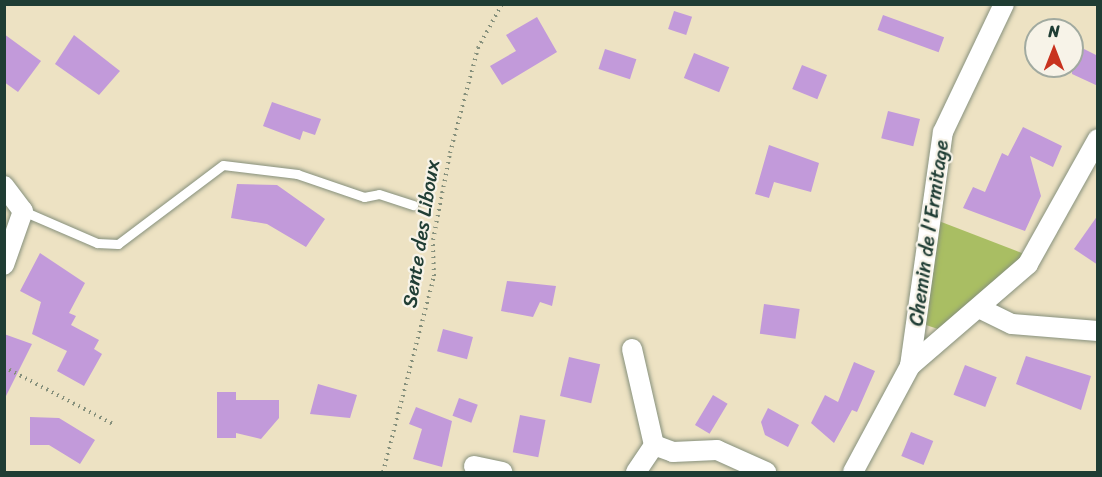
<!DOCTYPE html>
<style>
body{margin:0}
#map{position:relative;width:1102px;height:477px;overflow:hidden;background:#ede2c3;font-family:Sriracha,sans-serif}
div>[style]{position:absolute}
.green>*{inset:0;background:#a9be63}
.building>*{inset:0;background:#c29ada;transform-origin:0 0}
.path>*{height:4px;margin-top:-2px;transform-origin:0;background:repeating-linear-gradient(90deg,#86907c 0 1.5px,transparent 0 6px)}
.roads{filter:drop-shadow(0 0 2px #86907c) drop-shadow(0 0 2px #86907c)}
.lane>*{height:9px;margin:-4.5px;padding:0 4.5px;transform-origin:4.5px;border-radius:4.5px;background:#fff}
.street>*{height:20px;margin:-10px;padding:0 10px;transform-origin:10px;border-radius:10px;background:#fff}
span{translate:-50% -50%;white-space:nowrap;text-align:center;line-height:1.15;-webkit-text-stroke:4.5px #f7f3e8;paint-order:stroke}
.street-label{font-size:20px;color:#1f3d34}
.frame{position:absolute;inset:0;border:6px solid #1f3d34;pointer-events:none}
.north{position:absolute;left:1024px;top:18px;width:60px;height:60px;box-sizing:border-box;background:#f7f3e8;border:2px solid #a1aaa0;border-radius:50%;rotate:0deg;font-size:16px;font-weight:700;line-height:24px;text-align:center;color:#1f3d34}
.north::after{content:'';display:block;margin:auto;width:21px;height:27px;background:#c8321e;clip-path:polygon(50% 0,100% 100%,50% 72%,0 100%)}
</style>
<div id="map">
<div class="green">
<div style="clip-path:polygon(931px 218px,1032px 257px,941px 330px,923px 324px)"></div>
</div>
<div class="building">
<div style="left:674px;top:11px;width:19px;height:19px;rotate:18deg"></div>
<div style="left:883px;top:15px;width:65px;height:16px;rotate:20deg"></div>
<div style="clip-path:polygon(537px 17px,557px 52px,502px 85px,490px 66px,516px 51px,506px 35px)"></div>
<div style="clip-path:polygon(4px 34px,41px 61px,18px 92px,4px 82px)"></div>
<div style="clip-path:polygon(74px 35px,120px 71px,99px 95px,55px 64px)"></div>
<div style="clip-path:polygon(1072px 43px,1098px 56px,1098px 86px,1072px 74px)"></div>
<div style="left:605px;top:49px;width:33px;height:21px;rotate:18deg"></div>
<div style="left:694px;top:53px;width:38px;height:27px;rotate:22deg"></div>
<div style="left:802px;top:65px;width:27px;height:26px;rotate:22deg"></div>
<div style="clip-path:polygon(272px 102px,321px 119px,315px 135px,303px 131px,300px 140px,263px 126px)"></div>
<div style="left:888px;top:111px;width:33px;height:28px;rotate:14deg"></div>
<div style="clip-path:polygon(1023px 127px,1062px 146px,1053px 167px,1030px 156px,1041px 196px,1025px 231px,963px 208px,973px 187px,985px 192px,1002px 153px,1008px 156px)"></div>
<div style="clip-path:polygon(769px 145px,819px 163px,811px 192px,774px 182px,769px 198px,755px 194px)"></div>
<div style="clip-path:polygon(237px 184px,277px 185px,325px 219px,306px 247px,267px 224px,231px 218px)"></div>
<div style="clip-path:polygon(1098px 215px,1098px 265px,1074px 249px)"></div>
<div style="clip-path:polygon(40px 253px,85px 283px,69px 313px,76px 316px,71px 325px,99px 340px,94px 349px,102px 354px,84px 386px,57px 371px,67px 351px,32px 334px,41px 302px,20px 291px)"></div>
<div style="clip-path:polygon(507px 281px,556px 286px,552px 306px,540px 302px,533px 317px,501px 311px)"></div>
<div style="left:764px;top:304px;width:36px;height:30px;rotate:8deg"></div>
<div style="left:443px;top:329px;width:31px;height:23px;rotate:15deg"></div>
<div style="clip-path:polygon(4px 334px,32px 344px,4px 400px)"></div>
<div style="clip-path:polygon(1026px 356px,1091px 376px,1081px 410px,1016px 384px)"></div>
<div style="left:569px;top:357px;width:32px;height:40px;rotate:13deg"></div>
<div style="clip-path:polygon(854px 362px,875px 371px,857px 412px,852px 410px,834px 443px,811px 423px,825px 395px,838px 402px)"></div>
<div style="left:965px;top:365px;width:34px;height:32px;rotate:21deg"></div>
<div style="clip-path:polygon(318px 384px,357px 395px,350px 418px,310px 414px)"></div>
<div style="clip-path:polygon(217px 392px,236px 392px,236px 400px,279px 400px,279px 418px,261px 439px,236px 433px,236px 438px,217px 438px)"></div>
<div style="left:713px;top:395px;width:17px;height:35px;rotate:31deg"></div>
<div style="left:459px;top:398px;width:20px;height:19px;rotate:20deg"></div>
<div style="clip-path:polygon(416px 407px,452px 421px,442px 467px,413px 459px,422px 429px,409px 424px)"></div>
<div style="clip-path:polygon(768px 408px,799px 425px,788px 447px,765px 435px,761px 422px)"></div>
<div style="left:520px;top:415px;width:26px;height:38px;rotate:11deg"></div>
<div style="clip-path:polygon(30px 417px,59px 418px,95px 440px,80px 464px,49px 445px,30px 445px)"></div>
<div style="left:911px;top:432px;width:24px;height:26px;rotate:22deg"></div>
</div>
<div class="path">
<div style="left:4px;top:367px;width:123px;rotate:27.6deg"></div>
<div style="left:383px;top:472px;width:203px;rotate:-75.4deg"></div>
<div style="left:434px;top:276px;width:36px;rotate:-92deg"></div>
<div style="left:433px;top:240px;width:89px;rotate:-78.9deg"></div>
<div style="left:450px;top:153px;width:109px;rotate:-75.1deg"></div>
<div style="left:478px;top:48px;width:50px;rotate:-61.4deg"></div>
</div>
<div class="roads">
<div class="lane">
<div style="left:23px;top:211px;width:81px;rotate:23.4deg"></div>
<div style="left:97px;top:243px;width:21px;rotate:3deg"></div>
<div style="left:118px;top:244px;width:131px;rotate:-37deg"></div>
<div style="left:223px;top:165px;width:75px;rotate:6.9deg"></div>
<div style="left:297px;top:174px;width:71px;rotate:18.9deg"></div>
<div style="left:364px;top:197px;width:15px;rotate:-11deg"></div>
<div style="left:379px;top:194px;width:36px;rotate:18deg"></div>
</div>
<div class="street">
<div style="left:4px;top:186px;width:31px;rotate:53deg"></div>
<div style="left:23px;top:211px;width:57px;rotate:109.4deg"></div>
<div style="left:981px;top:309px;width:34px;rotate:26deg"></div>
<div style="left:1012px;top:324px;width:86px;rotate:4.7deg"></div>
<div style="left:632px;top:349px;width:98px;rotate:77.1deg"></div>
<div style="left:654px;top:445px;width:20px;rotate:20deg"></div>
<div style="left:673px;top:452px;width:44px;rotate:-2.6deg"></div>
<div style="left:717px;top:450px;width:54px;rotate:24.2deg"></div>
<div style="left:910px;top:366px;width:156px;rotate:-40.8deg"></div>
<div style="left:1028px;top:264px;width:143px;rotate:-60.8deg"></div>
<div style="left:474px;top:466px;width:29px;rotate:12deg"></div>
<div style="left:636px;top:472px;width:32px;rotate:-56deg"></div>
<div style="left:853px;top:472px;width:120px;rotate:-61.7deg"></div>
<div style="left:910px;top:366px;width:236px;rotate:-82deg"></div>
<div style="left:943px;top:132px;width:142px;rotate:-64.5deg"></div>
</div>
</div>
<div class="street-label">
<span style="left:929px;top:233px;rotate:-82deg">Chemin de l'Ermitage</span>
<span style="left:421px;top:234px;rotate:-81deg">Sente des Liboux</span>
</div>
<div class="frame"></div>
<div class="north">N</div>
</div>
